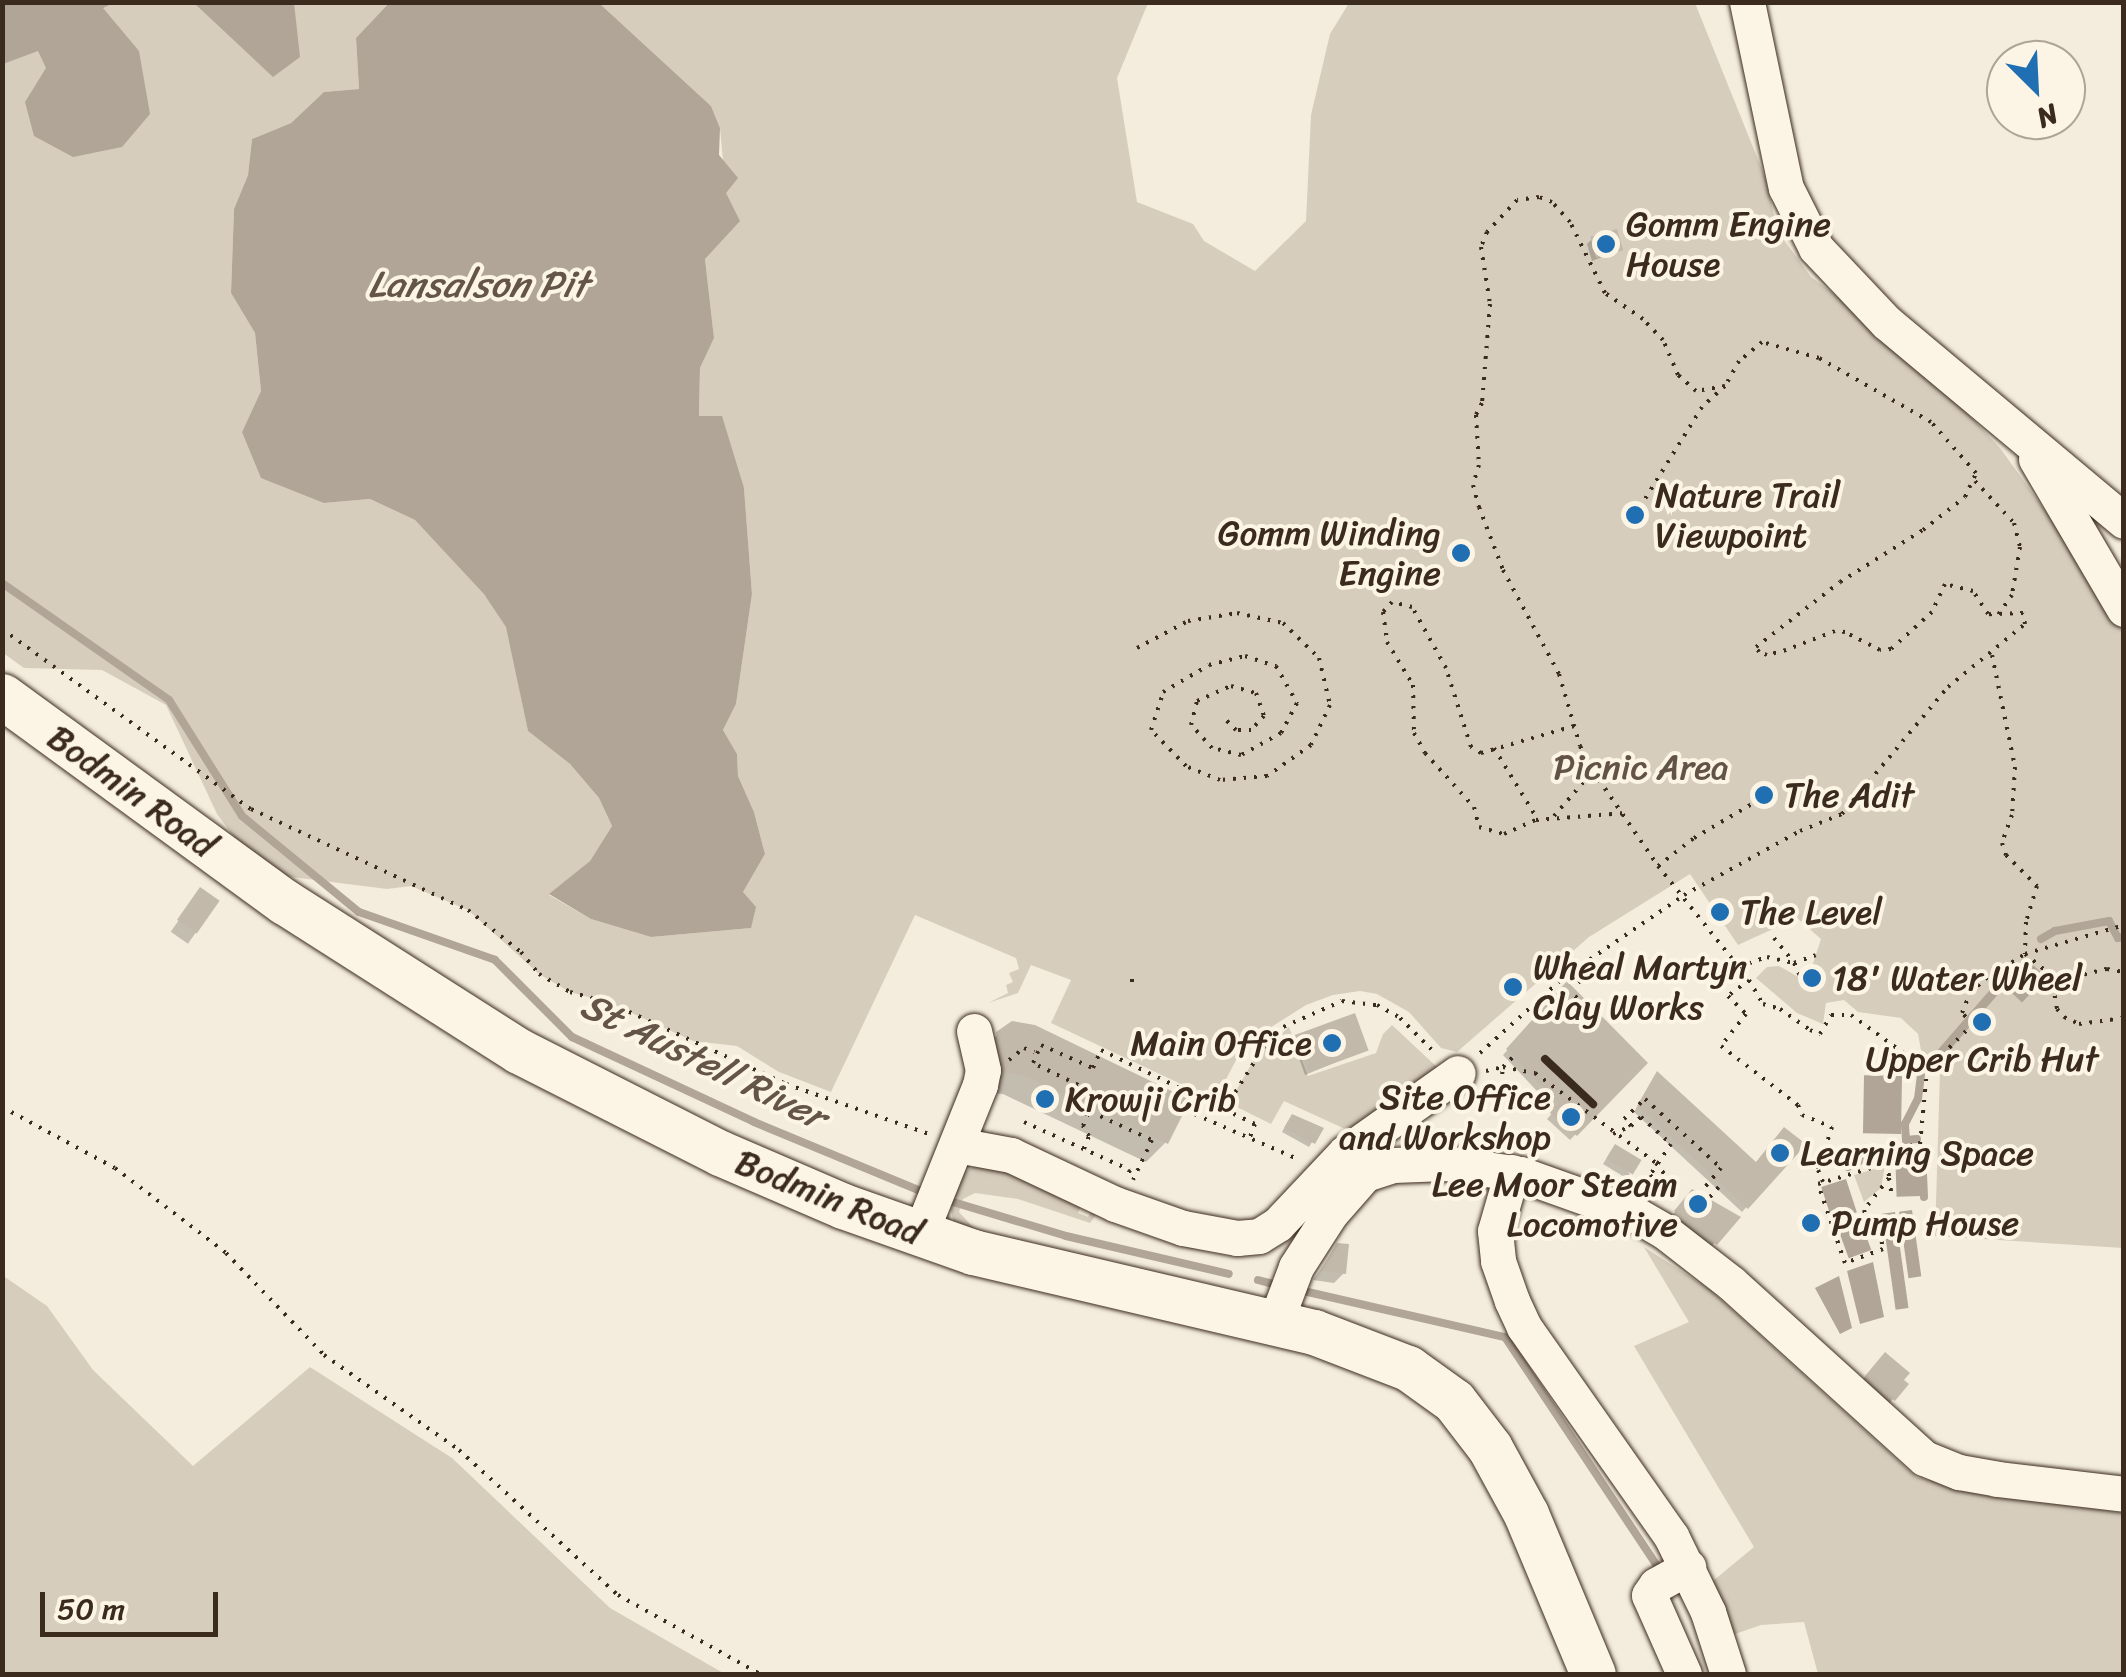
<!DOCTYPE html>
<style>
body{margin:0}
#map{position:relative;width:2126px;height:1677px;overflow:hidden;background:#f4eddd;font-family:Sriracha,sans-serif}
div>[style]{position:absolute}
.green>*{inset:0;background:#d6cdbd}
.water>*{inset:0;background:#b0a596;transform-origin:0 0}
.shadow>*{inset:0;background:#0003;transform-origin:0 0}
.stream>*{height:8px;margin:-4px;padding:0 4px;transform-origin:4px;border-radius:4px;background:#b0a596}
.building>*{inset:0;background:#c3b9aa;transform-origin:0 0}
.path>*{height:4px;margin-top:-2px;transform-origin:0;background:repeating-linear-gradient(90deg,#3b2a1e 0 2.5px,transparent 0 10.5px)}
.roads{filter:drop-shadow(0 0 2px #3b2a1e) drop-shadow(0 0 2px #3b2a1e)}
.minor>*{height:35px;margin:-17.5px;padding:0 17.5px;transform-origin:17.5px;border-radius:17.5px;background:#fcf5e5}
.major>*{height:45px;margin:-22.5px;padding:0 22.5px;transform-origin:22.5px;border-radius:22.5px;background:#fcf5e5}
.rail>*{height:8px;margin:-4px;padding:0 4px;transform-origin:4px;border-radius:4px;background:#3b2a1e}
.dots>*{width:28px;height:28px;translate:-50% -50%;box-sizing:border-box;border:5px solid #fcf5e5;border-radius:50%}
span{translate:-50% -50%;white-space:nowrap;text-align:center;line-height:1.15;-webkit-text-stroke:8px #fcf5e5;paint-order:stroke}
.poi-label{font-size:35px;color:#3b2a1e}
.left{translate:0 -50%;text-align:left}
.right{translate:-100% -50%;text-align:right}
.park-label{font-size:35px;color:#625346}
.street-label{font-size:35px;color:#3b2a1e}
.water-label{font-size:38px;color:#645548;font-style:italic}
.frame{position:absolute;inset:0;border:5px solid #3b2a1e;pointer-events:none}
.north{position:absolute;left:1986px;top:40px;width:100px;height:100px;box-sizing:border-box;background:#fcf5e5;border:2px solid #afa495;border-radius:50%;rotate:156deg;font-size:28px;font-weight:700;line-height:40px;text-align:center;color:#3b2a1e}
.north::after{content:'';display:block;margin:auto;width:35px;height:45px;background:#1f6fb2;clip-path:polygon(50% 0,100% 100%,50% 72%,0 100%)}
.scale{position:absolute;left:40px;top:1592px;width:178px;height:45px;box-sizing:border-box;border:5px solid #3b2a1e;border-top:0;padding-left:12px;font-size:30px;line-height:35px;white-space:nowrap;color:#3b2a1e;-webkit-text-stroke:8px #fcf5e5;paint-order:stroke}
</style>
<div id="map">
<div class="green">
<div style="clip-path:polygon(3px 3px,389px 3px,356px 38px,359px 89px,324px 92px,291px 123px,252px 139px,248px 175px,234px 209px,231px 293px,255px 333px,261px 391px,242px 432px,324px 503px,370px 499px,415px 520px,481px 589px,507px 627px,528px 731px,570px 764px,599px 798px,612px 826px,590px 861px,549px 895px,591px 919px,651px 937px,751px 928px,743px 892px,765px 854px,754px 812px,738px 776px,737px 754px,723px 730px,736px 704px,752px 594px,744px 488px,699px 417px,700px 368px,714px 338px,705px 259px,720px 241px,726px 193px,720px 128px,711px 106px,599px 3px,1148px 3px,1117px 78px,1137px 202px,1193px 224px,1204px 241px,1255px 271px,1306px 221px,1311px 115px,1330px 34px,1349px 3px,1695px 3px,1765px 177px,1778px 232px,1811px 277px,1904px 346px,2000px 448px,2123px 619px,2123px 1248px,1935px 1236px,1940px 1072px,1922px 1056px,1918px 1034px,1901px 1018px,1858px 1012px,1844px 1000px,1826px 1003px,1823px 1024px,1797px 1013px,1756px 978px,1767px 967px,1779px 966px,1807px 982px,1821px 939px,1797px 918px,1738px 945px,1690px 874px,1589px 937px,1457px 1052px,1441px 1048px,1409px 1012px,1377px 994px,1360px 991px,1333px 995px,1306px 1005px,1265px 1031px,1253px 1028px,1215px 1100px,1051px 1023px,1071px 980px,1031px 965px,1018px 993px,988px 1003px,1008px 993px,1006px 985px,1013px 982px,1009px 973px,1019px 969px,1016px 958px,915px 915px,831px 1092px,779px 1072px,737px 1046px,693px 1041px,610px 1003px,570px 992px,539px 974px,468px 910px,411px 886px,387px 889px,284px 876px,240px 845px,217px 814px,166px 705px,102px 670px,24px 668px,3px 653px)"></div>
<div style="clip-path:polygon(1392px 1025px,1439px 1069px,1358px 1126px,1343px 1128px,1284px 1101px,1271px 1124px,1229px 1103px,1256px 1056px,1289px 1027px,1308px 1076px,1376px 1053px,1383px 1034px)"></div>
<div style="clip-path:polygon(981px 1162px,1083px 1201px,1078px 1213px,1088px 1217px,1094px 1207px,1255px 1252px,1190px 1249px,1096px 1215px,1090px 1223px,1018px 1199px,975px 1193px,963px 1199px,959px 1212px,981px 1236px,954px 1224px,950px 1206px,965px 1172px)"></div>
<div style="clip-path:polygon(1885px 1166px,1881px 1188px,1864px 1202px,1854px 1175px)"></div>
<div style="clip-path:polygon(1644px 1247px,1709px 1289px,1916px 1477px,1980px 1493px,2123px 1513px,2123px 1674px,1818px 1674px,1804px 1622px,1761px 1625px,1732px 1635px,1713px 1581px,1754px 1547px,1634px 1346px,1689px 1322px)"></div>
<div style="clip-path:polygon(2px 1275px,47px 1306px,93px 1370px,193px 1466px,310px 1367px,452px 1458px,610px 1608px,725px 1674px,3px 1674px)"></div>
</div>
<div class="water">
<div style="clip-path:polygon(3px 2px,113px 3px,103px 8px,139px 51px,150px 114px,122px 147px,73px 157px,34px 136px,25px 102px,46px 68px,38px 51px,3px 64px)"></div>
<div style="clip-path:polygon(194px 3px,294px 3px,300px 57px,273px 77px)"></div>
<div style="clip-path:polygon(389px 3px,599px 3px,711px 106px,720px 128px,719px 155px,738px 178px,726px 193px,740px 221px,705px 259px,714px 338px,700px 368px,699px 416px,722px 416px,744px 488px,752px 594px,736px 704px,723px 730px,737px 754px,738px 776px,754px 812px,765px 854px,743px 892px,756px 907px,751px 928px,651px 937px,591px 919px,549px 894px,590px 861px,612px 826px,599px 798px,570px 764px,528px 731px,506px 627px,484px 594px,415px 520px,370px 499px,324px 503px,261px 478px,242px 432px,261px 391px,255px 333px,231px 293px,234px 209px,248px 175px,252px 139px,291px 123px,324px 92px,359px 89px,356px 38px)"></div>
<div style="left:2032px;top:964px;width:19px;height:35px;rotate:43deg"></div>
<div style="left:2002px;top:976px;width:9px;height:105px;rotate:41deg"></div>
<div style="left:1902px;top:1076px;width:58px;height:38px;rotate:91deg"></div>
<div style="left:1920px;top:1150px;width:46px;height:25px;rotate:88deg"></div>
<div style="left:1846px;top:1179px;width:35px;height:26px;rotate:72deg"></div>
<div style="left:1912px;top:1210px;width:67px;height:13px;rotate:82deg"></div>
<div style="left:1895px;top:1212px;width:97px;height:13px;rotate:82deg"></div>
<div style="left:1860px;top:1219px;width:33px;height:24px;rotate:70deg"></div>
<div style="clip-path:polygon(1873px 1262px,1884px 1317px,1860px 1324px,1847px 1271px)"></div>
<div style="clip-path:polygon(1839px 1276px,1852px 1328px,1840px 1334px,1815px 1288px)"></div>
</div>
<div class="shadow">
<div style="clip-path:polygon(1591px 240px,1621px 249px,1592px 261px,1587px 244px)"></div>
<div style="left:200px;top:890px;width:21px;height:51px;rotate:35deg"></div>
<div style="clip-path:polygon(1567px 985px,1645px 1063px,1570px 1140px,1547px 1119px,1555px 1110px,1503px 1055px)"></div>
<div style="clip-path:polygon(998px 1034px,1166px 1142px,1146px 1162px,1003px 1094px,984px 1092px,977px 1055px)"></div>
<div style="clip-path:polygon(1297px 1037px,1366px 1050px,1305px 1075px,1293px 1041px)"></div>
<div style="clip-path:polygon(1653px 1079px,1755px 1165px,1799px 1148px,1742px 1212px,1634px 1112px)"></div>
<div style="clip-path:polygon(1288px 1121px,1320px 1129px,1309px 1147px,1282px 1132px)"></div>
<div style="clip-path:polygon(1611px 1151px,1630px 1174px,1626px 1178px,1603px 1164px)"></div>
<div style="clip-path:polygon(1688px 1196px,1737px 1218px,1711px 1247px,1672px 1216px)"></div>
<div style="clip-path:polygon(1338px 1245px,1344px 1273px,1334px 1283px,1313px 1280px)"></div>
<div style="clip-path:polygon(1876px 1364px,1906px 1385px,1884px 1409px,1857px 1386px)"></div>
</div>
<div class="stream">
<div style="left:2px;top:583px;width:204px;rotate:35deg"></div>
<div style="left:169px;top:700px;width:137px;rotate:57.8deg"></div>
<div style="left:242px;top:816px;width:151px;rotate:39.4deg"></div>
<div style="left:359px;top:912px;width:144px;rotate:19.4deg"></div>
<div style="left:495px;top:960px;width:109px;rotate:45deg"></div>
<div style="left:572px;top:1037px;width:201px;rotate:25deg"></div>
<div style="left:754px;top:1122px;width:185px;rotate:22.5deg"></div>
<div style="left:2041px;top:939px;width:16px;rotate:-30deg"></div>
<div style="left:2055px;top:931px;width:55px;rotate:-10.5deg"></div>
<div style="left:2109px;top:921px;width:19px;rotate:62deg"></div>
<div style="left:2118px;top:938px;width:6px;rotate:-9deg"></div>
<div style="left:1917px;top:1139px;width:11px;rotate:175deg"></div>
<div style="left:1906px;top:1140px;width:16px;rotate:-94deg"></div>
<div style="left:1905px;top:1124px;width:28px;rotate:-63deg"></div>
<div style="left:1918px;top:1099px;width:24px;rotate:-83deg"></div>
<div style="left:1922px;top:1151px;width:46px;rotate:87.5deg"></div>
<div style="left:1848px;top:1167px;width:37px;rotate:-27deg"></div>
<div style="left:943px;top:1199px;width:128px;rotate:16.7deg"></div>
<div style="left:1066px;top:1236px;width:167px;rotate:13.1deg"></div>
<div style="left:1258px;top:1280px;width:24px;rotate:15deg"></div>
<div style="left:1299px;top:1290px;width:211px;rotate:12.9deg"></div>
<div style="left:1505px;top:1337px;width:275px;rotate:56.4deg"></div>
</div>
<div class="building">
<div style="left:1617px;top:229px;width:22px;height:28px;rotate:74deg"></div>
<div style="left:200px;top:887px;width:24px;height:40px;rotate:35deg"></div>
<div style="clip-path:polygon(1567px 981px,1648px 1063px,1577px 1136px,1550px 1113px,1558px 1103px,1506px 1049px)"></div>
<div style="left:1355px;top:1013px;width:40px;height:64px;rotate:70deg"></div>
<div style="clip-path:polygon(1012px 1021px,1035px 1025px,1190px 1100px,1168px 1144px,1023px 1075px,1004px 1072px,996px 1032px)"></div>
<div style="clip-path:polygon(1657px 1071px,1756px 1162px,1784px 1127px,1802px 1141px,1802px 1149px,1748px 1209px,1637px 1106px)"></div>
<div style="clip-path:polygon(1292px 1114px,1324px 1128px,1315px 1144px,1284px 1128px)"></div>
<div style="left:1615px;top:1144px;width:31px;height:17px;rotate:31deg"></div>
<div style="clip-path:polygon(1692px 1189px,1741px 1217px,1717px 1245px,1674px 1211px)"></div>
<div style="clip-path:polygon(1337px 1243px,1349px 1244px,1346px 1274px,1320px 1271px)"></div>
<div style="clip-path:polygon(1885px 1352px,1910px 1373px,1904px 1380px,1909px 1384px,1895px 1401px,1865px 1376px)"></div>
</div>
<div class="path">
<div style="left:1725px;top:386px;width:29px;rotate:170deg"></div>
<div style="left:1696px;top:391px;width:24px;rotate:-138deg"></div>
<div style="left:1678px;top:375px;width:38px;rotate:-113deg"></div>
<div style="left:1663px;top:340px;width:29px;rotate:-134deg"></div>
<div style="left:1643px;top:319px;width:46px;rotate:-145.6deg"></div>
<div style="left:1605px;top:293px;width:79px;rotate:-116.2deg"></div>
<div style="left:1570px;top:222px;width:27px;rotate:-132deg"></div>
<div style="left:1552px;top:202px;width:14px;rotate:-159deg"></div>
<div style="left:1539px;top:197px;width:22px;rotate:172deg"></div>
<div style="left:1517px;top:200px;width:44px;rotate:133.2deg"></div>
<div style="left:1487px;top:232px;width:16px;rotate:112deg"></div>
<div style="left:1481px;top:247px;width:58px;rotate:81deg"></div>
<div style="left:1490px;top:304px;width:99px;rotate:94.6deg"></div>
<div style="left:1482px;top:403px;width:13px;rotate:117deg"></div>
<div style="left:1476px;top:415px;width:50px;rotate:86.6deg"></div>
<div style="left:1479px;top:465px;width:21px;rotate:107deg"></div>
<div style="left:1473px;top:485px;width:23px;rotate:75deg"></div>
<div style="left:1479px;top:507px;width:67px;rotate:69.1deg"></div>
<div style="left:1503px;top:570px;width:118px;rotate:61.7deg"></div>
<div style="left:1559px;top:674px;width:75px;rotate:73.7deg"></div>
<div style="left:1580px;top:746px;width:28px;rotate:63deg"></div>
<div style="left:1593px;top:771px;width:115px;rotate:55.6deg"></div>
<div style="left:1658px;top:866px;width:146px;rotate:51.4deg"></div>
<div style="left:1749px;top:980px;width:26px;rotate:143deg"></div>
<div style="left:1728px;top:996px;width:25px;rotate:45deg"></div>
<div style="left:1746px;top:1014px;width:41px;rotate:128deg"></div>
<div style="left:1721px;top:1046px;width:97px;rotate:37.5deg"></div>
<div style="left:1798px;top:1105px;width:11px;rotate:68deg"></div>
<div style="left:1802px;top:1115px;width:32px;rotate:22deg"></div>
<div style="left:1832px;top:1127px;width:45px;rotate:108deg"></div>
<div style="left:1818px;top:1170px;width:13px;rotate:67deg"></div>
<div style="left:1975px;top:481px;width:57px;rotate:47.1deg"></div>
<div style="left:2014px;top:523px;width:25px;rotate:76deg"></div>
<div style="left:2020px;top:547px;width:49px;rotate:99.5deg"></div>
<div style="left:2012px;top:595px;width:24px;rotate:125deg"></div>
<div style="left:2px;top:629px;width:307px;rotate:35.9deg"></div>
<div style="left:251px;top:809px;width:239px;rotate:25deg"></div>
<div style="left:468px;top:910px;width:68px;rotate:38.4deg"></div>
<div style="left:521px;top:952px;width:28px;rotate:51deg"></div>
<div style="left:539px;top:974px;width:36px;rotate:30deg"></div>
<div style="left:570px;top:992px;width:41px;rotate:15.4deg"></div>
<div style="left:610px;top:1003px;width:194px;rotate:24.7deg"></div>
<div style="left:786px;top:1084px;width:151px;rotate:19.3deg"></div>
<div style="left:1137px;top:648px;width:58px;rotate:-27.9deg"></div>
<div style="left:1188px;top:621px;width:50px;rotate:-9.3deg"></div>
<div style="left:1237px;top:613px;width:47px;rotate:12.3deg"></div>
<div style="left:1283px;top:623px;width:50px;rotate:44.2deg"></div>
<div style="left:1319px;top:658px;width:48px;rotate:76.8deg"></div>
<div style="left:1330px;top:705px;width:44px;rotate:115.4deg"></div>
<div style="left:1311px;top:745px;width:54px;rotate:144.8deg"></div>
<div style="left:1267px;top:776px;width:47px;rotate:175.1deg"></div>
<div style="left:1220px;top:780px;width:37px;rotate:-158deg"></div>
<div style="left:1186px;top:766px;width:50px;rotate:-134.2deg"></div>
<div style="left:1151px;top:730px;width:40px;rotate:-72deg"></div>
<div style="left:1163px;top:692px;width:53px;rotate:-30.4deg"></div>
<div style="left:1209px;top:665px;width:37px;rotate:-14deg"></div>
<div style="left:1245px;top:656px;width:33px;rotate:18deg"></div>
<div style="left:1276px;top:666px;width:43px;rotate:60.4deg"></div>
<div style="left:1297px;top:703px;width:34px;rotate:118deg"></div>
<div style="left:1281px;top:733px;width:46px;rotate:151.2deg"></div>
<div style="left:1241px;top:755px;width:30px;rotate:-166deg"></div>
<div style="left:1212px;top:748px;width:31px;rotate:-132deg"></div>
<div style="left:1191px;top:725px;width:25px;rotate:-76deg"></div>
<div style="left:1197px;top:701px;width:37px;rotate:-24deg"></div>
<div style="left:1231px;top:686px;width:26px;rotate:16deg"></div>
<div style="left:1256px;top:693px;width:24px;rotate:71deg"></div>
<div style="left:1264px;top:716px;width:19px;rotate:133deg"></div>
<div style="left:1251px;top:730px;width:15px;rotate:180deg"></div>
<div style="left:1236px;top:730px;width:18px;rotate:-135deg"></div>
<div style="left:1992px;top:655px;width:114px;rotate:78.4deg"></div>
<div style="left:2015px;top:767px;width:48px;rotate:93.6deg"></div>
<div style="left:2012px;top:815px;width:30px;rotate:110deg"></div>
<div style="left:2002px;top:843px;width:13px;rotate:72deg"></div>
<div style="left:2006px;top:855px;width:44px;rotate:45deg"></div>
<div style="left:2037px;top:886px;width:38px;rotate:107deg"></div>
<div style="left:2026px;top:922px;width:32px;rotate:92deg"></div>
<div style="left:2025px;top:954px;width:33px;rotate:39deg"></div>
<div style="left:2051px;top:975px;width:35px;rotate:80deg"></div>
<div style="left:2057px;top:1009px;width:11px;rotate:49deg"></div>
<div style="left:2064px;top:1017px;width:17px;rotate:25deg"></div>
<div style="left:2079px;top:1024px;width:45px;rotate:-7.6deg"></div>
<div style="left:1574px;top:726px;width:97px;rotate:163.8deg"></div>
<div style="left:1481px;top:753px;width:12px;rotate:-149deg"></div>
<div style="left:1471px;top:747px;width:83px;rotate:-107.6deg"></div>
<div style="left:1446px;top:668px;width:70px;rotate:-119.1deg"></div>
<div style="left:1412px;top:607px;width:21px;rotate:-166deg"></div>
<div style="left:1392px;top:602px;width:13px;rotate:132deg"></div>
<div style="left:1383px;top:612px;width:30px;rotate:82deg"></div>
<div style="left:1387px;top:642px;width:50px;rotate:58.8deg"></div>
<div style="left:1413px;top:685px;width:48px;rotate:88.8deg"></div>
<div style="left:1414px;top:733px;width:23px;rotate:61deg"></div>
<div style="left:1425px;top:753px;width:73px;rotate:47.8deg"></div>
<div style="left:1474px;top:807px;width:21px;rotate:76deg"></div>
<div style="left:1479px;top:827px;width:26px;rotate:16deg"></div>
<div style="left:1504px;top:834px;width:35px;rotate:-24deg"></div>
<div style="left:1536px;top:820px;width:89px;rotate:-4.5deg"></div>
<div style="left:1494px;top:748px;width:84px;rotate:58.6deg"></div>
<div style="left:1554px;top:816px;width:60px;rotate:-49.1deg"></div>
<div style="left:1658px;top:866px;width:46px;rotate:-37.9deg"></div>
<div style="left:1694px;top:838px;width:73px;rotate:-30.4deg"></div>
<div style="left:1774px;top:938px;width:32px;rotate:51deg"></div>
<div style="left:1794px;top:963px;width:23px;rotate:-20deg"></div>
<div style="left:1739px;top:967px;width:30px;rotate:-20deg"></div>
<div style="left:1767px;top:957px;width:28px;rotate:13deg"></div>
<div style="left:1794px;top:963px;width:14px;rotate:65deg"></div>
<div style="left:1573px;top:973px;width:11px;rotate:49deg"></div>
<div style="left:1580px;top:981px;width:9px;rotate:131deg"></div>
<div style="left:1749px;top:980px;width:28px;rotate:60deg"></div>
<div style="left:1763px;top:1004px;width:18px;rotate:16deg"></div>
<div style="left:1780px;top:1009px;width:37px;rotate:35deg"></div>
<div style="left:1810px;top:1030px;width:11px;rotate:22deg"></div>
<div style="left:1820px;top:1034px;width:22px;rotate:-60deg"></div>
<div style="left:1831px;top:1015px;width:20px"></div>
<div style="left:1851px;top:1015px;width:94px;rotate:35.9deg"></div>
<div style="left:1927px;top:1070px;width:65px;rotate:-45deg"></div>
<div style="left:1973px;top:1024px;width:16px;rotate:-135deg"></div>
<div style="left:1962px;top:1013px;width:22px;rotate:-68deg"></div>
<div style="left:1970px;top:993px;width:21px;rotate:-43deg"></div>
<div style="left:1985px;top:979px;width:47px;rotate:-32deg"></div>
<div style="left:2025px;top:954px;width:103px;rotate:-16.3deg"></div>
<div style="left:1132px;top:982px;width:6px;rotate:-90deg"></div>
<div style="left:2055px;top:991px;width:24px;rotate:-36deg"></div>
<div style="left:2074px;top:977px;width:34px;rotate:-14deg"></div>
<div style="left:2107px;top:969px;width:17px;rotate:10deg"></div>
<div style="left:1575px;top:996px;width:18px;rotate:43deg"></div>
<div style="left:1480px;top:1053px;width:113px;rotate:-42.1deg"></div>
<div style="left:1564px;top:977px;width:145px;rotate:-34.3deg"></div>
<div style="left:1684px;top:895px;width:132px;rotate:-28.9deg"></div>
<div style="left:1800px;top:831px;width:45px;rotate:-22deg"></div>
<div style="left:1842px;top:814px;width:165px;rotate:-50.2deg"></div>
<div style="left:1948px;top:687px;width:99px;rotate:-39.3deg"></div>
<div style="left:2025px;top:624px;width:11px;rotate:-100deg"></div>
<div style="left:2023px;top:613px;width:35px;rotate:178deg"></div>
<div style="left:1988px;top:614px;width:27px;rotate:-123deg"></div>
<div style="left:1973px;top:591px;width:29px;rotate:-166deg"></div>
<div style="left:1945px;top:584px;width:31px;rotate:115deg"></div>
<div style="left:1932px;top:612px;width:55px;rotate:137.9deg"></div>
<div style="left:1891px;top:649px;width:11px;rotate:175deg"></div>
<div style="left:1880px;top:650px;width:39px;rotate:-153deg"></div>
<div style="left:1845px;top:632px;width:10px;rotate:-174deg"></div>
<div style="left:1835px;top:631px;width:53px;rotate:158.8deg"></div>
<div style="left:1786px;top:650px;width:20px;rotate:165deg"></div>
<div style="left:1767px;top:655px;width:9px;rotate:-159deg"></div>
<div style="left:1759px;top:652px;width:6px;rotate:-121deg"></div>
<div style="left:1756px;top:647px;width:106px;rotate:-37.7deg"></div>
<div style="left:1840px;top:582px;width:98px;rotate:-32.1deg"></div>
<div style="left:1923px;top:530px;width:53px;rotate:-38.2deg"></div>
<div style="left:1965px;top:497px;width:26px;rotate:-65deg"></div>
<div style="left:1976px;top:473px;width:68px;rotate:-131.4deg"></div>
<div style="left:1931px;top:422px;width:129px;rotate:-150.3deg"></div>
<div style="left:1819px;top:358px;width:59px;rotate:-164.3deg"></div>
<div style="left:1762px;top:342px;width:30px;rotate:140deg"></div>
<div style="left:1739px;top:361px;width:29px;rotate:119deg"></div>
<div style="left:1725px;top:386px;width:31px;rotate:138deg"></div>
<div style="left:1702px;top:407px;width:127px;rotate:121.8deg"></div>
<div style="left:1009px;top:1060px;width:19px;rotate:-39deg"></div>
<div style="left:1024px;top:1048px;width:11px;rotate:22deg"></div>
<div style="left:1486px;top:1071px;width:17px;rotate:-13deg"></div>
<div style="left:1503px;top:1067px;width:33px;rotate:11deg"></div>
<div style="left:1535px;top:1073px;width:151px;rotate:36.6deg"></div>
<div style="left:1656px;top:1163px;width:21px;rotate:53deg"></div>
<div style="left:1478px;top:1096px;width:22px;rotate:-3deg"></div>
<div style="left:1500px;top:1095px;width:28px;rotate:-84deg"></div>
<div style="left:1503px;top:1067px;width:16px;rotate:-45deg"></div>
<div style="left:1092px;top:1104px;width:11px;rotate:-63deg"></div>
<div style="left:1097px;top:1094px;width:71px;rotate:-154.2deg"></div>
<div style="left:1033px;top:1063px;width:20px;rotate:-66deg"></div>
<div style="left:1041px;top:1045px;width:57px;rotate:23.9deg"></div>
<div style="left:1093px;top:1068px;width:20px;rotate:-66deg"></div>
<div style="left:1101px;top:1050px;width:171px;rotate:25.7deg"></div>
<div style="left:1255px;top:1124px;width:14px;rotate:111deg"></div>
<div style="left:2px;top:1107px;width:128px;rotate:28.4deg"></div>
<div style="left:115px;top:1168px;width:140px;rotate:37.4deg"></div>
<div style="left:226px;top:1253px;width:141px;rotate:46.1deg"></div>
<div style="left:324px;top:1355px;width:165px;rotate:35.1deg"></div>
<div style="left:459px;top:1450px;width:215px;rotate:42.4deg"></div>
<div style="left:618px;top:1595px;width:162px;rotate:29.1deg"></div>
<div style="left:1185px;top:1110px;width:125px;rotate:23.5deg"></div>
<div style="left:1224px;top:1110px;width:93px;rotate:-57.7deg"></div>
<div style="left:1274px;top:1031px;width:74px;rotate:-23.8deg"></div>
<div style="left:1342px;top:1001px;width:35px;rotate:7deg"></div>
<div style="left:1377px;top:1005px;width:26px;rotate:29deg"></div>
<div style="left:1400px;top:1018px;width:48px;rotate:45deg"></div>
<div style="left:1091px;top:1112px;width:67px;rotate:24.7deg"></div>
<div style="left:1152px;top:1140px;width:44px;rotate:115.4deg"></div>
<div style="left:1024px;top:1122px;width:116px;rotate:24.4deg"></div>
<div style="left:1130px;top:1170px;width:8px;rotate:113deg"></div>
<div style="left:1631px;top:1126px;width:13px;rotate:-42deg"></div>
<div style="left:1641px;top:1117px;width:40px;rotate:42deg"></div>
<div style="left:1671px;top:1144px;width:37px;rotate:124deg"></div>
<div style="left:1650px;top:1175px;width:34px;rotate:47deg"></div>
<div style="left:1613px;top:1134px;width:20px;rotate:-24deg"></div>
<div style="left:1631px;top:1126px;width:10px;rotate:-135deg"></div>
<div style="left:1624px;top:1119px;width:29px;rotate:-44deg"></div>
<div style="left:1645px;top:1099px;width:103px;rotate:42.2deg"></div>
<div style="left:1721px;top:1168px;width:40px;rotate:130deg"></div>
<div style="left:1695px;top:1199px;width:10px;rotate:37deg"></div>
<div style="left:1703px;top:1205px;width:30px;rotate:-49deg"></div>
<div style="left:1084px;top:1149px;width:14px;rotate:-69deg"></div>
<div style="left:1089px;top:1136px;width:12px;rotate:-121deg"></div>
<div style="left:1083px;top:1126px;width:18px;rotate:-68deg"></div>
<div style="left:1888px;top:1162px;width:14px;rotate:-86deg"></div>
<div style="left:1889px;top:1148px;width:31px;rotate:-7deg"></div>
<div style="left:1920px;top:1144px;width:74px;rotate:-84.6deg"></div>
<div style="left:1888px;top:1163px;width:15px;rotate:86deg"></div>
<div style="left:1889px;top:1178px;width:41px;rotate:128deg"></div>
<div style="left:1864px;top:1210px;width:10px;rotate:73deg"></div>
<div style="left:1867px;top:1220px;width:11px;rotate:5deg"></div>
<div style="left:1878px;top:1221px;width:28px;rotate:80deg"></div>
<div style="left:1883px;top:1249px;width:40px;rotate:159.8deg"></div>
<div style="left:1845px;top:1263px;width:83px;rotate:-108.9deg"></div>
<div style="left:1818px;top:1184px;width:73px;rotate:-16.7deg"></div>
<div style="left:1889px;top:1178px;width:18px;rotate:81deg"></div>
</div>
<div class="roads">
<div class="minor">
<div style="left:1747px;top:2px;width:190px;rotate:78.2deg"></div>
<div style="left:1786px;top:188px;width:67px;rotate:63.4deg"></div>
<div style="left:1816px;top:248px;width:102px;rotate:46.6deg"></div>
<div style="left:1886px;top:322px;width:310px;rotate:39.9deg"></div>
<div style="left:2036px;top:459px;width:174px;rotate:59.6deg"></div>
<div style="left:957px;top:1145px;width:55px;rotate:10.5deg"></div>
<div style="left:1011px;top:1155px;width:115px;rotate:25.2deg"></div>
<div style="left:1115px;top:1204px;width:72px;rotate:19.4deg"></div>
<div style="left:1183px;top:1228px;width:55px;rotate:10.5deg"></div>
<div style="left:1237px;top:1238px;width:22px;rotate:-5deg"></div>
<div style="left:1259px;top:1236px;width:22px;rotate:-32deg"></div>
<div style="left:1278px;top:1224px;width:98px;rotate:-46.7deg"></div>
<div style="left:1345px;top:1153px;width:138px;rotate:-35.3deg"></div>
<div style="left:1512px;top:1172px;width:61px;rotate:106.1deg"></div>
<div style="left:1495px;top:1231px;width:30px;rotate:84deg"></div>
<div style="left:1498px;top:1261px;width:42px;rotate:70.7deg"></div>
<div style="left:1512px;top:1301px;width:29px;rotate:65deg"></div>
<div style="left:1524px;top:1327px;width:256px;rotate:54.9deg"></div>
<div style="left:1671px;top:1536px;width:85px;rotate:64deg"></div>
<div style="left:1708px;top:1612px;width:65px;rotate:72.1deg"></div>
<div style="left:920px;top:1234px;width:161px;rotate:-68.1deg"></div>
<div style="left:980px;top:1085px;width:15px;rotate:-79deg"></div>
<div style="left:983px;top:1070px;width:40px;rotate:-103deg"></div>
<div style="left:1275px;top:1323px;width:60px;rotate:-69.4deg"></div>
<div style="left:1296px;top:1267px;width:63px;rotate:-57.3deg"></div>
<div style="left:1330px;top:1214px;width:53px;rotate:-48.8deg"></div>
<div style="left:1365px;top:1174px;width:29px;rotate:-18deg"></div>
<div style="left:1393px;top:1165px;width:52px;rotate:-2.2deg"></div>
<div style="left:1445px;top:1163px;width:76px;rotate:8.3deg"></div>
<div style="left:1520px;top:1174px;width:125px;rotate:19.6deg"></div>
<div style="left:1638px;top:1216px;width:30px;rotate:30deg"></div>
<div style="left:1664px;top:1231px;width:85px;rotate:37.8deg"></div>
<div style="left:1731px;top:1283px;width:261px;rotate:42.2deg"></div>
<div style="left:1924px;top:1458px;width:38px;rotate:22deg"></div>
<div style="left:1959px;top:1472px;width:39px;rotate:10deg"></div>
<div style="left:1997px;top:1479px;width:128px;rotate:6.7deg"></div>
<div style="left:1684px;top:1674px;width:86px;rotate:-113.9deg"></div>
<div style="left:1649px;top:1595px;width:12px;rotate:-55deg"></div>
<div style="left:1656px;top:1585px;width:37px;rotate:-29deg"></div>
</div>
<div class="major">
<div style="left:2px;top:696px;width:350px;rotate:36.1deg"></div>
<div style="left:285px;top:902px;width:277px;rotate:32.5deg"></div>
<div style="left:519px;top:1051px;width:225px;rotate:26.9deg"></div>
<div style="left:720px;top:1153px;width:134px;rotate:23.3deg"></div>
<div style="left:843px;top:1206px;width:138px;rotate:19.5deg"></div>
<div style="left:973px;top:1252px;width:350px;rotate:13.2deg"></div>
<div style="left:1314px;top:1332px;width:101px;rotate:21deg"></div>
<div style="left:1408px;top:1368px;width:57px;rotate:35.7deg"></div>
<div style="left:1454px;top:1401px;width:59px;rotate:52.5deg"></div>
<div style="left:1490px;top:1448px;width:75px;rotate:61.4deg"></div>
<div style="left:1526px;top:1514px;width:173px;rotate:67.3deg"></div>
</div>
</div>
<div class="rail">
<div style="left:1545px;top:1059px;width:66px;rotate:43.2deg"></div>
</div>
<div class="dots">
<div style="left:1606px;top:244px;background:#1f6fb2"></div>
<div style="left:1635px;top:515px;background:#1f6fb2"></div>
<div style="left:1461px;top:553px;background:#1f6fb2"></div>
<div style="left:1764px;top:795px;background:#1f6fb2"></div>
<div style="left:1720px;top:912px;background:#1f6fb2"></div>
<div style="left:1812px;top:978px;background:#1f6fb2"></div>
<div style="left:1513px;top:987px;background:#1f6fb2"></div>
<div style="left:1982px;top:1022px;background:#1f6fb2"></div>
<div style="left:1332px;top:1043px;background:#1f6fb2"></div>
<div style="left:1045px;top:1099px;background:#1f6fb2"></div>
<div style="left:1571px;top:1117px;background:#1f6fb2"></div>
<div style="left:1780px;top:1153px;background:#1f6fb2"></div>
<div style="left:1698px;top:1204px;background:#1f6fb2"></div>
<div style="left:1811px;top:1223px;background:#1f6fb2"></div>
</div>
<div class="poi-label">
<span class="left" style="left:1626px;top:244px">Gomm Engine<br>House</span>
<span class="left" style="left:1655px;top:515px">Nature Trail<br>Viewpoint</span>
<span class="right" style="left:1441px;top:553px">Gomm Winding<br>Engine</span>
<span class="left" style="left:1784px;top:795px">The Adit</span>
<span class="left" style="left:1740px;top:912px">The Level</span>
<span class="left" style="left:1533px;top:987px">Wheal Martyn<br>Clay Works</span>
<span class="left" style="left:1832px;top:978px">18' Water Wheel</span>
<span class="right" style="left:1312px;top:1043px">Main Office</span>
<span style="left:1982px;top:1059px">Upper Crib Hut</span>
<span class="right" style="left:1551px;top:1117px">Site Office<br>and Workshop</span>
<span class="left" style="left:1065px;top:1099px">Krowji Crib</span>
<span class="left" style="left:1800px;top:1153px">Learning Space</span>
<span class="right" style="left:1678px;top:1204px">Lee Moor Steam<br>Locomotive</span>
<span class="left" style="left:1831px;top:1223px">Pump House</span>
</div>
<div class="park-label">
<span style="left:1641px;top:767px">Picnic Area</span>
</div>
<div class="street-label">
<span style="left:132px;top:791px;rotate:36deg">Bodmin Road</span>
<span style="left:829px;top:1197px;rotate:22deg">Bodmin Road</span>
</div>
<div class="water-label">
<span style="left:478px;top:285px">Lansalson Pit</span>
<span style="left:703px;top:1061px;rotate:26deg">St Austell River</span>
</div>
<div class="frame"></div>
<div class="north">N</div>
<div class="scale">50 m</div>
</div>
